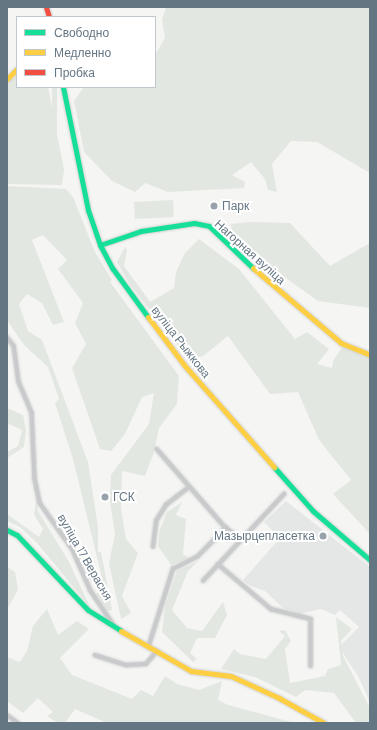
<!DOCTYPE html>
<meta charset="utf-8">
<style>
body{margin:0}
#map{position:relative;width:377px;height:730px;overflow:hidden;background:#f5f5f3;font-family:Barlow,sans-serif}
div>[style]{position:absolute}
.built>*{inset:0;background:#e5e6e6}
.green>*{inset:0;background:#e3e7e1;transform-origin:0 0}
.roads{filter:drop-shadow(0 0 1px #d1d2d3) drop-shadow(0 0 1px #d1d2d3)}
.street>*{height:3.5px;margin:-1.75px;padding:0 1.75px;transform-origin:1.75px;border-radius:1.75px;background:#c9cacb}
.fast>*{height:5px;margin:-2.5px;padding:0 2.5px;transform-origin:2.5px;border-radius:2.5px;background:#16e098}
.slow>*{height:5px;margin:-2.5px;padding:0 2.5px;transform-origin:2.5px;border-radius:2.5px;background:#ffcf43}
.jam>*{height:5px;margin:-2.5px;padding:0 2.5px;transform-origin:2.5px;border-radius:2.5px;background:#f24e42}
.dots>*{width:11px;height:11px;translate:-50% -50%;box-sizing:border-box;border:2px solid #fff;border-radius:50%}
span{translate:-50% -50%;white-space:nowrap;text-align:center;line-height:1.15;-webkit-text-stroke:4px #fff;paint-order:stroke}
.poi-label{font-size:12px;color:#657683}
.left{translate:0 -50%;text-align:left}
.right{translate:-100% -50%;text-align:right}
.street-label{font-size:12px;color:#657683}
.frame{position:absolute;inset:0;border:8px solid #657683;pointer-events:none}
.legend{position:absolute;left:16px;top:16px;width:140px;height:72px;box-sizing:border-box;background:#fff;border:1px solid #c1c8cd;margin:0;padding:5px 7px;list-style:none;font-size:12px;color:#657683}
.legend li{display:flex;align-items:center;gap:8px;height:20px}
.legend b{width:20px;border:1px solid #c1c8cd}
</style>
<div id="map">
<div class="built">
<div style="clip-path:polygon(286px 501px,370px 567px,370px 702px,358px 676px,339px 647px,359px 627px,340px 610px,335px 615px,321px 609px,300px 614px,283px 608px,265px 591px,249px 585px,243px 580px,280px 538px,264px 522px)"></div>
</div>
<div class="green">
<div style="clip-path:polygon(166px 7px,370px 7px,370px 173px,317px 142px,291px 141px,272px 164px,277px 192px,268px 190px,265px 179px,251px 162px,232px 175px,245px 182px,244px 188px,168px 192px,145px 183px,135px 192px,112px 181px,84px 152px,74px 101px,84px 87px,155px 87px,155px 55px,165px 38px,162px 20px)"></div>
<div style="clip-path:polygon(17px 74px,17px 87px,48px 87px,64px 170px,62px 185px,7px 184px,7px 84px)"></div>
<div style="left:52px;top:87px;width:5px;height:85px"></div>
<div style="clip-path:polygon(7px 186px,66px 189px,73px 197px,95px 252px,112px 280px,110px 282px,179px 376px,177px 404px,159px 428px,154px 452px,145px 476px,122px 471px,121px 508px,126px 539px,138px 553px,122px 596px,131px 613px,121px 619px,109px 563px,115px 534px,110px 502px,111px 475px,149px 424px,154px 393px,142px 397px,125px 434px,111px 451px,100px 449px,72px 368px,86px 344px,75px 323px,83px 303px,58px 269px,67px 260px,43px 235px,32px 240px,64px 322px,53px 325px,42px 303px,27px 294px,19px 304px,28px 331px,42px 340px,88px 462px,98px 527px,98px 552px,101px 552px,112px 610px,108px 611px,96px 594px,105px 590px,73px 459px,55px 403px,59px 399px,48px 367px,24px 345px,7px 320px)"></div>
<div style="left:173px;top:200px;width:17px;height:39px;rotate:87deg"></div>
<div style="clip-path:polygon(251px 222px,290px 223px,330px 266px,370px 243px,370px 308px,318px 301px,233px 240px,231px 224px)"></div>
<div style="clip-path:polygon(199px 239px,239px 269px,295px 339px,307px 332px,329px 349px,317px 364px,332px 368px,333px 361px,343px 346px,370px 353px,370px 534px,333px 494px,351px 480px,319px 440px,298px 392px,270px 394px,228px 336px,203px 356px,188px 359px,129px 283px,117px 262px,125px 247px,127px 251px,124px 266px,150px 302px,174px 288px,176px 272px,185px 253px)"></div>
<div style="clip-path:polygon(7px 408px,23px 415px,26px 430px,24px 447px,7px 458px,7px 452px,18px 446px,22px 430px,9px 424px,7px 427px)"></div>
<div style="clip-path:polygon(36px 501px,38px 511px,69px 562px,90px 607px,37px 543px,20px 527px,7px 521px,7px 514px,39px 537px,43px 529px,34px 515px)"></div>
<div style="clip-path:polygon(182px 502px,176px 515px,186px 519px,183px 554px,189px 558px,171px 565px,158px 546px,160px 529px,167px 512px)"></div>
<div style="clip-path:polygon(198px 561px,188px 571px,172px 610px,187px 628px,202px 631px,223px 602px,227px 615px,215px 638px,197px 638px,190px 653px,197px 659px,193px 662px,162px 632px,165px 606px,177px 571px)"></div>
<div style="clip-path:polygon(7px 567px,15px 572px,18px 590px,7px 609px)"></div>
<div style="clip-path:polygon(47px 609px,58px 635px,77px 621px,89px 629px,60px 658px,72px 675px,132px 699px,141px 690px,153px 696px,165px 676px,177px 684px,199px 690px,222px 681px,218px 700px,228px 705px,295px 723px,107px 723px,75px 709px,65px 723px,58px 723px,47px 716px,53px 712px,38px 698px,23px 713px,7px 701px,7px 657px,20px 662px,27px 651px,33px 626px)"></div>
<div style="clip-path:polygon(336px 617px,352px 629px,341px 641px,343px 656px,370px 708px,370px 723px,356px 723px,334px 693px,305px 690px,296px 697px,255px 677px,221px 669px,234px 649px,240px 654px,266px 659px,285px 636px,279px 631px,285px 630px,291px 641px,285px 649px,290px 683px,325px 676px,328px 669px,341px 665px)"></div>
</div>
<div class="roads">
<div class="street">
<div style="left:7px;top:337px;width:11px;rotate:52deg"></div>
<div style="left:14px;top:346px;width:36px;rotate:82deg"></div>
<div style="left:19px;top:382px;width:33px;rotate:67deg"></div>
<div style="left:32px;top:412px;width:67px;rotate:87.4deg"></div>
<div style="left:35px;top:479px;width:25px;rotate:78deg"></div>
<div style="left:40px;top:503px;width:57px;rotate:54.9deg"></div>
<div style="left:73px;top:550px;width:45px;rotate:66.3deg"></div>
<div style="left:91px;top:591px;width:41px;rotate:55.9deg"></div>
<div style="left:157px;top:449px;width:105px;rotate:48.9deg"></div>
<div style="left:226px;top:528px;width:18px;rotate:34deg"></div>
<div style="left:153px;top:547px;width:26px;rotate:-83deg"></div>
<div style="left:156px;top:521px;width:19px;rotate:-58deg"></div>
<div style="left:166px;top:505px;width:29px;rotate:-38deg"></div>
<div style="left:218px;top:564px;width:70px;rotate:40.3deg"></div>
<div style="left:271px;top:609px;width:41px;rotate:14deg"></div>
<div style="left:311px;top:619px;width:47px;rotate:90deg"></div>
<div style="left:203px;top:581px;width:119px;rotate:-47deg"></div>
<div style="left:149px;top:645px;width:80px;rotate:-72.5deg"></div>
<div style="left:173px;top:569px;width:28px;rotate:-27deg"></div>
<div style="left:198px;top:556px;width:40px;rotate:-45deg"></div>
<div style="left:95px;top:655px;width:33px;rotate:18deg"></div>
<div style="left:126px;top:665px;width:20px;rotate:-3deg"></div>
<div style="left:146px;top:664px;width:17px;rotate:-50deg"></div>
<div style="left:7px;top:715px;width:14px;rotate:36deg"></div>
</div>
<div class="fast">
<div style="left:63px;top:87px;width:126px;rotate:78.5deg"></div>
<div style="left:88px;top:210px;width:37px;rotate:71deg"></div>
<div style="left:100px;top:245px;width:27px;rotate:62deg"></div>
<div style="left:113px;top:269px;width:59px;rotate:53.9deg"></div>
<div style="left:100px;top:245px;width:43px;rotate:-18.9deg"></div>
<div style="left:141px;top:231px;width:54px;rotate:-8.6deg"></div>
<div style="left:194px;top:223px;width:15px;rotate:11deg"></div>
<div style="left:209px;top:226px;width:61px;rotate:43.7deg"></div>
<div style="left:274px;top:467px;width:59px;rotate:48.4deg"></div>
<div style="left:313px;top:511px;width:75px;rotate:40.7deg"></div>
<div style="left:7px;top:530px;width:11px;rotate:27deg"></div>
<div style="left:17px;top:535px;width:103px;rotate:46.6deg"></div>
<div style="left:88px;top:610px;width:39px;rotate:32deg"></div>
</div>
<div class="slow">
<div style="left:7px;top:79px;width:14px;rotate:-45deg"></div>
<div style="left:253px;top:268px;width:116px;rotate:40.4deg"></div>
<div style="left:341px;top:343px;width:31px;rotate:22deg"></div>
<div style="left:148px;top:317px;width:61px;rotate:52.9deg"></div>
<div style="left:185px;top:366px;width:135px;rotate:48.6deg"></div>
<div style="left:121px;top:631px;width:81px;rotate:29.7deg"></div>
<div style="left:191px;top:671px;width:40px;rotate:7.1deg"></div>
<div style="left:231px;top:676px;width:53px;rotate:24.6deg"></div>
<div style="left:279px;top:698px;width:51px;rotate:29.1deg"></div>
</div>
<div class="jam">
<div style="left:46px;top:7px;width:10px;rotate:73deg"></div>
</div>
</div>
<div class="dots">
<div style="left:214px;top:206px;background:#97a2aa"></div>
<div style="left:105px;top:497px;background:#97a2aa"></div>
<div style="left:323px;top:536px;background:#97a2aa"></div>
</div>
<div class="poi-label">
<span class="left" style="left:222px;top:206px">Парк</span>
<span class="left" style="left:113px;top:497px">ГСК</span>
<span class="right" style="left:315px;top:536px">Мазырцепласетка</span>
</div>
<div class="street-label">
<span style="left:250px;top:252px;rotate:42deg">Нагорная вуліца</span>
<span style="left:181px;top:342px;rotate:52deg">вуліца Рыжкова</span>
<span style="left:85px;top:557px;rotate:60deg">вуліца 17 Верасня</span>
</div>
<div class="frame"></div>
<ul class="legend">
<li><b style="height:5px;background:#16e098"></b>Свободно</li>
<li><b style="height:5px;background:#ffcf43"></b>Медленно</li>
<li><b style="height:5px;background:#f24e42"></b>Пробка</li>
</ul>
</div>
